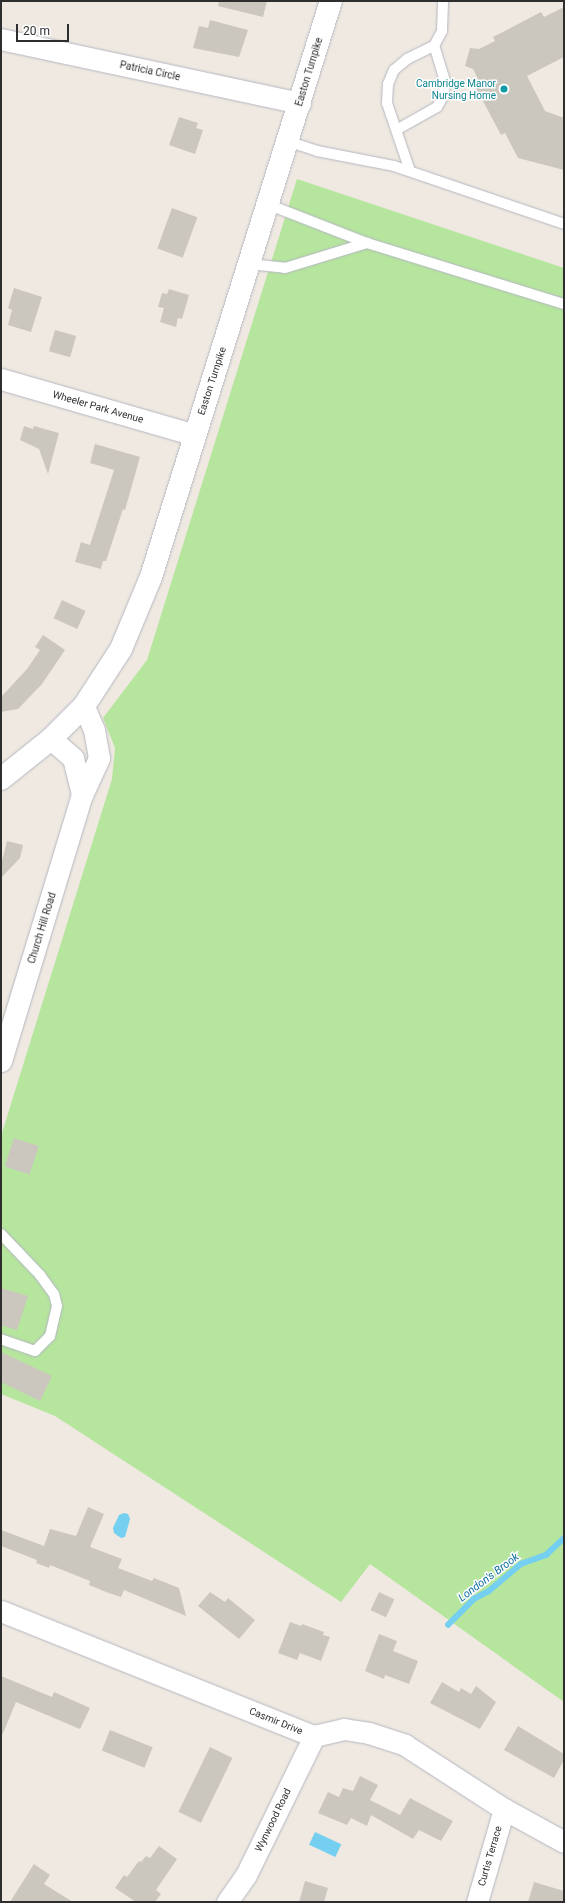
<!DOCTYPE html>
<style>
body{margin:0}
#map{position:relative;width:565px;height:1903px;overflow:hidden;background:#efe9e1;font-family:Roboto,sans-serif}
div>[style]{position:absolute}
.green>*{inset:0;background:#b6e59e}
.water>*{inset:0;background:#75cff0;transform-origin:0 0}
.stream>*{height:5.5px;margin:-2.75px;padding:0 2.75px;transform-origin:2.75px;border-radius:2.75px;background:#75cff0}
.building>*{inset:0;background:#cbc7bf;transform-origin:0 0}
.roads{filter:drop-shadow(0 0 1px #b4b7c1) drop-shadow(0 0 1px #b4b7c1)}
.service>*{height:10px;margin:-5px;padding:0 5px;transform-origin:5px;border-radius:5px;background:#fff}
.minor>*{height:21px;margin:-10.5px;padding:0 10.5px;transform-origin:10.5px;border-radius:10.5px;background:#fff}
.secondary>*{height:22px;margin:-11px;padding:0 11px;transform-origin:11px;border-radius:11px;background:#fff}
.dots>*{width:11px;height:11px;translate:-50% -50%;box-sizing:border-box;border:2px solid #fff;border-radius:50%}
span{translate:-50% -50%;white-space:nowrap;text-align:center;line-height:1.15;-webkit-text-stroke:3px #fff;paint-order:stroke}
.street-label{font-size:10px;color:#2e2e2e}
.culture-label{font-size:10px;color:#0d838f}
.right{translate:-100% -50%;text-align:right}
.water-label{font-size:11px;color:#0d6fa3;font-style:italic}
.frame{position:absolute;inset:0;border:2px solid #2e2e2e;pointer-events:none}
.scale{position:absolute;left:16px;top:24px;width:53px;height:18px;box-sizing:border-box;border:2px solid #2e2e2e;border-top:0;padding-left:5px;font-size:12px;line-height:14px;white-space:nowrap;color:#2e2e2e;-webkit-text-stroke:3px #fff;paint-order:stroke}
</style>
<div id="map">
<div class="green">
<div style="clip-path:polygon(297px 179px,564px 268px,564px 1702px,370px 1564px,341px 1602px,55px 1416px,1px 1394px,1px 1136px,112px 779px,115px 748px,103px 718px,147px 660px)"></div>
</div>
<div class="water">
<div style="clip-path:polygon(124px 1513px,128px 1514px,130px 1519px,125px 1537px,121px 1538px,114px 1533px,113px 1528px,119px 1515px)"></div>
<div style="left:315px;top:1832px;width:29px;height:14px;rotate:25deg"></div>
</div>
<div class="stream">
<div style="left:448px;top:1625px;width:37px;rotate:-45deg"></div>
<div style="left:474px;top:1599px;width:17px;rotate:-28deg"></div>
<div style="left:489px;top:1591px;width:42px;rotate:-40.2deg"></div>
<div style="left:521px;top:1564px;width:27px;rotate:-20deg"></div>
<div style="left:546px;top:1555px;width:25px;rotate:-43deg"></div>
</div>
<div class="building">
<div style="clip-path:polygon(219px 1px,267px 1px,263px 17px,218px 6px)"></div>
<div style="clip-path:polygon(564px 7px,564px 57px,527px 76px,545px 111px,564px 118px,564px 170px,518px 158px,505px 133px,501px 135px,476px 88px,481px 85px,473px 69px,465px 66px,470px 48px,479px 49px,495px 41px,493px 37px,541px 12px,544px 17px)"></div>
<div style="clip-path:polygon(210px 20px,248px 30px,239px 57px,193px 48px,199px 26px,208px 28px)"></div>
<div style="clip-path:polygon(179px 117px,198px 123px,196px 128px,203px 130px,195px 154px,169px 145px)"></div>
<div style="left:172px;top:208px;width:27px;height:43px;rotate:20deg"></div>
<div style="clip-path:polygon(14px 288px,42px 297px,31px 332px,8px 325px,12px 310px,8px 308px)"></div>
<div style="clip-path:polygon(169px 289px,189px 295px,182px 319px,178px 318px,176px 327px,160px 322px,164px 308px,158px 307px,162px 293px,167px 294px)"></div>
<div style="left:55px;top:330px;width:22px;height:22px;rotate:16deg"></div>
<div style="clip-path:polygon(24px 426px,33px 429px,34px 426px,59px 433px,48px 474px,39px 449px,20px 440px)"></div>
<div style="clip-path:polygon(95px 444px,140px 457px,125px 510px,123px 509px,106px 561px,103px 561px,101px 569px,75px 562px,81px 542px,90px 545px,114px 470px,90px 463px)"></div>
<div style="left:62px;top:600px;width:26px;height:20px;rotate:25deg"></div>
<div style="clip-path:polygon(43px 635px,65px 650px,42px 684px,18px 709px,1px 712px,1px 697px,27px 669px,40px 650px,35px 647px)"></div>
<div style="clip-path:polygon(7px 841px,23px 845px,20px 858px,1px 878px,1px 865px)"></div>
<div style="left:14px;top:1138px;width:26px;height:30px;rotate:18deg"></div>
<div style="clip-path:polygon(1px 1288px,28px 1296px,17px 1330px,1px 1325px)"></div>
<div style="clip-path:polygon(1px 1352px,52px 1376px,40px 1401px,1px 1382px)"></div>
<div style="clip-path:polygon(88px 1507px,104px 1514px,90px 1547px,122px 1559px,118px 1568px,152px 1581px,154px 1578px,179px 1588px,186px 1616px,124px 1590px,121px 1597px,106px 1592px,89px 1585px,90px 1581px,50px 1565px,49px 1568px,36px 1563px,37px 1560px,1px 1546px,1px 1530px,44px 1546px,50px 1529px,76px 1536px)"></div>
<div style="clip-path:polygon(210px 1592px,225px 1602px,228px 1598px,255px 1620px,239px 1639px,198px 1606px)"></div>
<div style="left:379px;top:1592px;width:17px;height:20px;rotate:25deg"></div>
<div style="clip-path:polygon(290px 1622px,301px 1626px,302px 1624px,324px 1632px,323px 1635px,330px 1637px,321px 1661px,300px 1653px,297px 1660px,278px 1653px)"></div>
<div style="clip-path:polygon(379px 1634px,397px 1641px,393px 1651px,418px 1661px,409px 1684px,385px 1675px,384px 1679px,365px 1671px)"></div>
<div style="clip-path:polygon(1px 1676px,52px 1697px,54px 1692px,90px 1708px,80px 1729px,16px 1702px,1px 1738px)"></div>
<div style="clip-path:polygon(442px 1682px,459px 1692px,461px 1688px,471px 1694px,476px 1686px,496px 1702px,480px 1729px,430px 1703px)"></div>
<div style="clip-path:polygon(518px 1726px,564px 1754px,564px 1760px,554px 1778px,504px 1750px)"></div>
<div style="left:110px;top:1730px;width:46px;height:22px;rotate:22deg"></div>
<div style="left:210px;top:1747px;width:25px;height:72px;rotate:26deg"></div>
<div style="clip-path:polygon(360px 1776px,378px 1785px,370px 1800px,400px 1815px,410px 1798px,453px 1821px,441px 1841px,419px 1830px,413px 1839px,371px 1815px,367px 1826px,351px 1818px,347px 1825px,318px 1813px,328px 1792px,339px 1797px,343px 1788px,353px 1791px)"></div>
<div style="clip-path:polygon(159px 1846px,177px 1859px,156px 1890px,161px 1894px,155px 1902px,136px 1902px,115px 1888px,124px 1875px,127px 1877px,139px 1861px,141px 1862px,146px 1856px,150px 1858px)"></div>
<div style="clip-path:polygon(34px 1864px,50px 1875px,44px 1884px,73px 1902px,10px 1902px)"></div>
<div style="clip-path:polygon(305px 1881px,328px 1888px,324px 1902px,299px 1902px)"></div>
<div style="clip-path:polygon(534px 1882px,564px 1891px,564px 1902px,528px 1902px)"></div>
</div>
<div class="roads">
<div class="service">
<div style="left:398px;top:129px;width:45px;rotate:-29.4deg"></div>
<div style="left:437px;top:107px;width:14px;rotate:-60deg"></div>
<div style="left:444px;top:95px;width:14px;rotate:-86deg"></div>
<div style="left:445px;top:81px;width:37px;rotate:-107deg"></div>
<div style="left:287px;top:141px;width:32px;rotate:18deg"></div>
<div style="left:317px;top:151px;width:78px;rotate:11deg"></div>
<div style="left:394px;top:166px;width:180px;rotate:18.8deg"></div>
<div style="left:410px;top:171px;width:72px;rotate:-108.7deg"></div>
<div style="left:387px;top:103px;width:19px;rotate:-87deg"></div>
<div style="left:388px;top:84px;width:15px;rotate:-67deg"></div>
<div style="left:394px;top:70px;width:17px;rotate:-40deg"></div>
<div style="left:407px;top:59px;width:30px;rotate:-26deg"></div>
<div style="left:434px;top:46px;width:17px;rotate:-62deg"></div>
<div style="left:442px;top:31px;width:30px;rotate:-88deg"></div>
<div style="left:267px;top:204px;width:107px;rotate:21.3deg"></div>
<div style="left:367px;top:243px;width:206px;rotate:17.2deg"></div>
<div style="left:249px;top:264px;width:36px;rotate:6deg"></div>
<div style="left:285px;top:268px;width:86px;rotate:-17deg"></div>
<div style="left:1px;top:1234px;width:57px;rotate:46.4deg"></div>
<div style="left:40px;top:1275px;width:24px;rotate:54deg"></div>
<div style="left:54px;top:1294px;width:12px;rotate:76deg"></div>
<div style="left:57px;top:1306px;width:31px;rotate:103deg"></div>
<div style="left:50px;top:1336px;width:21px;rotate:135deg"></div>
<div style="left:35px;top:1351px;width:36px;rotate:-161deg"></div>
</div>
<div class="minor">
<div style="left:1px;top:39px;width:306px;rotate:12.1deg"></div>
<div style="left:1px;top:379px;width:202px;rotate:16.1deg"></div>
<div style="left:51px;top:739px;width:29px;rotate:41deg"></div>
<div style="left:73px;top:758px;width:38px;rotate:76deg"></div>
<div style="left:1px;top:1061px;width:278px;rotate:-73.1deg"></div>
<div style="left:82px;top:795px;width:41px;rotate:-65.3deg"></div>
<div style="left:99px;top:758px;width:28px;rotate:-100deg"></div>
<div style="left:94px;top:730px;width:26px;rotate:-113deg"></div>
<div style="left:1px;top:1611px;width:337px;rotate:21.8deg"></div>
<div style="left:314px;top:1736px;width:31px;rotate:-13deg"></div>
<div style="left:344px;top:1729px;width:25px;rotate:9deg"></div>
<div style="left:369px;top:1733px;width:38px;rotate:18deg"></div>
<div style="left:405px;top:1745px;width:118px;rotate:32.9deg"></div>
<div style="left:504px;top:1809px;width:68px;rotate:28.8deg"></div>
<div style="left:227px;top:1902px;width:33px;rotate:-55deg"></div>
<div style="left:246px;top:1875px;width:155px;rotate:-63.9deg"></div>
<div style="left:477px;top:1902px;width:97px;rotate:-73.8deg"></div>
</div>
<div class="secondary">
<div style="left:1px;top:779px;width:64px;rotate:-38.7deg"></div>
<div style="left:51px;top:739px;width:47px;rotate:-45deg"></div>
<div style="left:84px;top:706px;width:68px;rotate:-57deg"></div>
<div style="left:121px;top:649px;width:78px;rotate:-67.4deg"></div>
<div style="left:151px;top:577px;width:603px;rotate:-72.65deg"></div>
</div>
</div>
<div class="dots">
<div style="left:504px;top:89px;background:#0f9aa8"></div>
</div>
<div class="street-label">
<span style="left:150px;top:71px;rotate:12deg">Patricia Circle</span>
<span style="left:309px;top:72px;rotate:-73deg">Easton Turnpike</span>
<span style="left:212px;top:381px;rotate:-72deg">Easton Turnpike</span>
<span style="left:98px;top:407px;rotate:16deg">Wheeler Park Avenue</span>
<span style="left:42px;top:928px;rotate:-73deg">Church Hill Road</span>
<span style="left:276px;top:1721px;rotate:22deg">Casmir Drive</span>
<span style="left:273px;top:1820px;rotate:-64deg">Wynwood Road</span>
<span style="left:490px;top:1856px;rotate:-74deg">Curtis Terrace</span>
</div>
<div class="culture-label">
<span class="right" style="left:496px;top:89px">Cambridge Manor<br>Nursing Home</span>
</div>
<div class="water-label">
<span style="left:489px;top:1578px;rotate:-37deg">London's Brook</span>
</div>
<div class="frame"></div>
<div class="scale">20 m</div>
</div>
